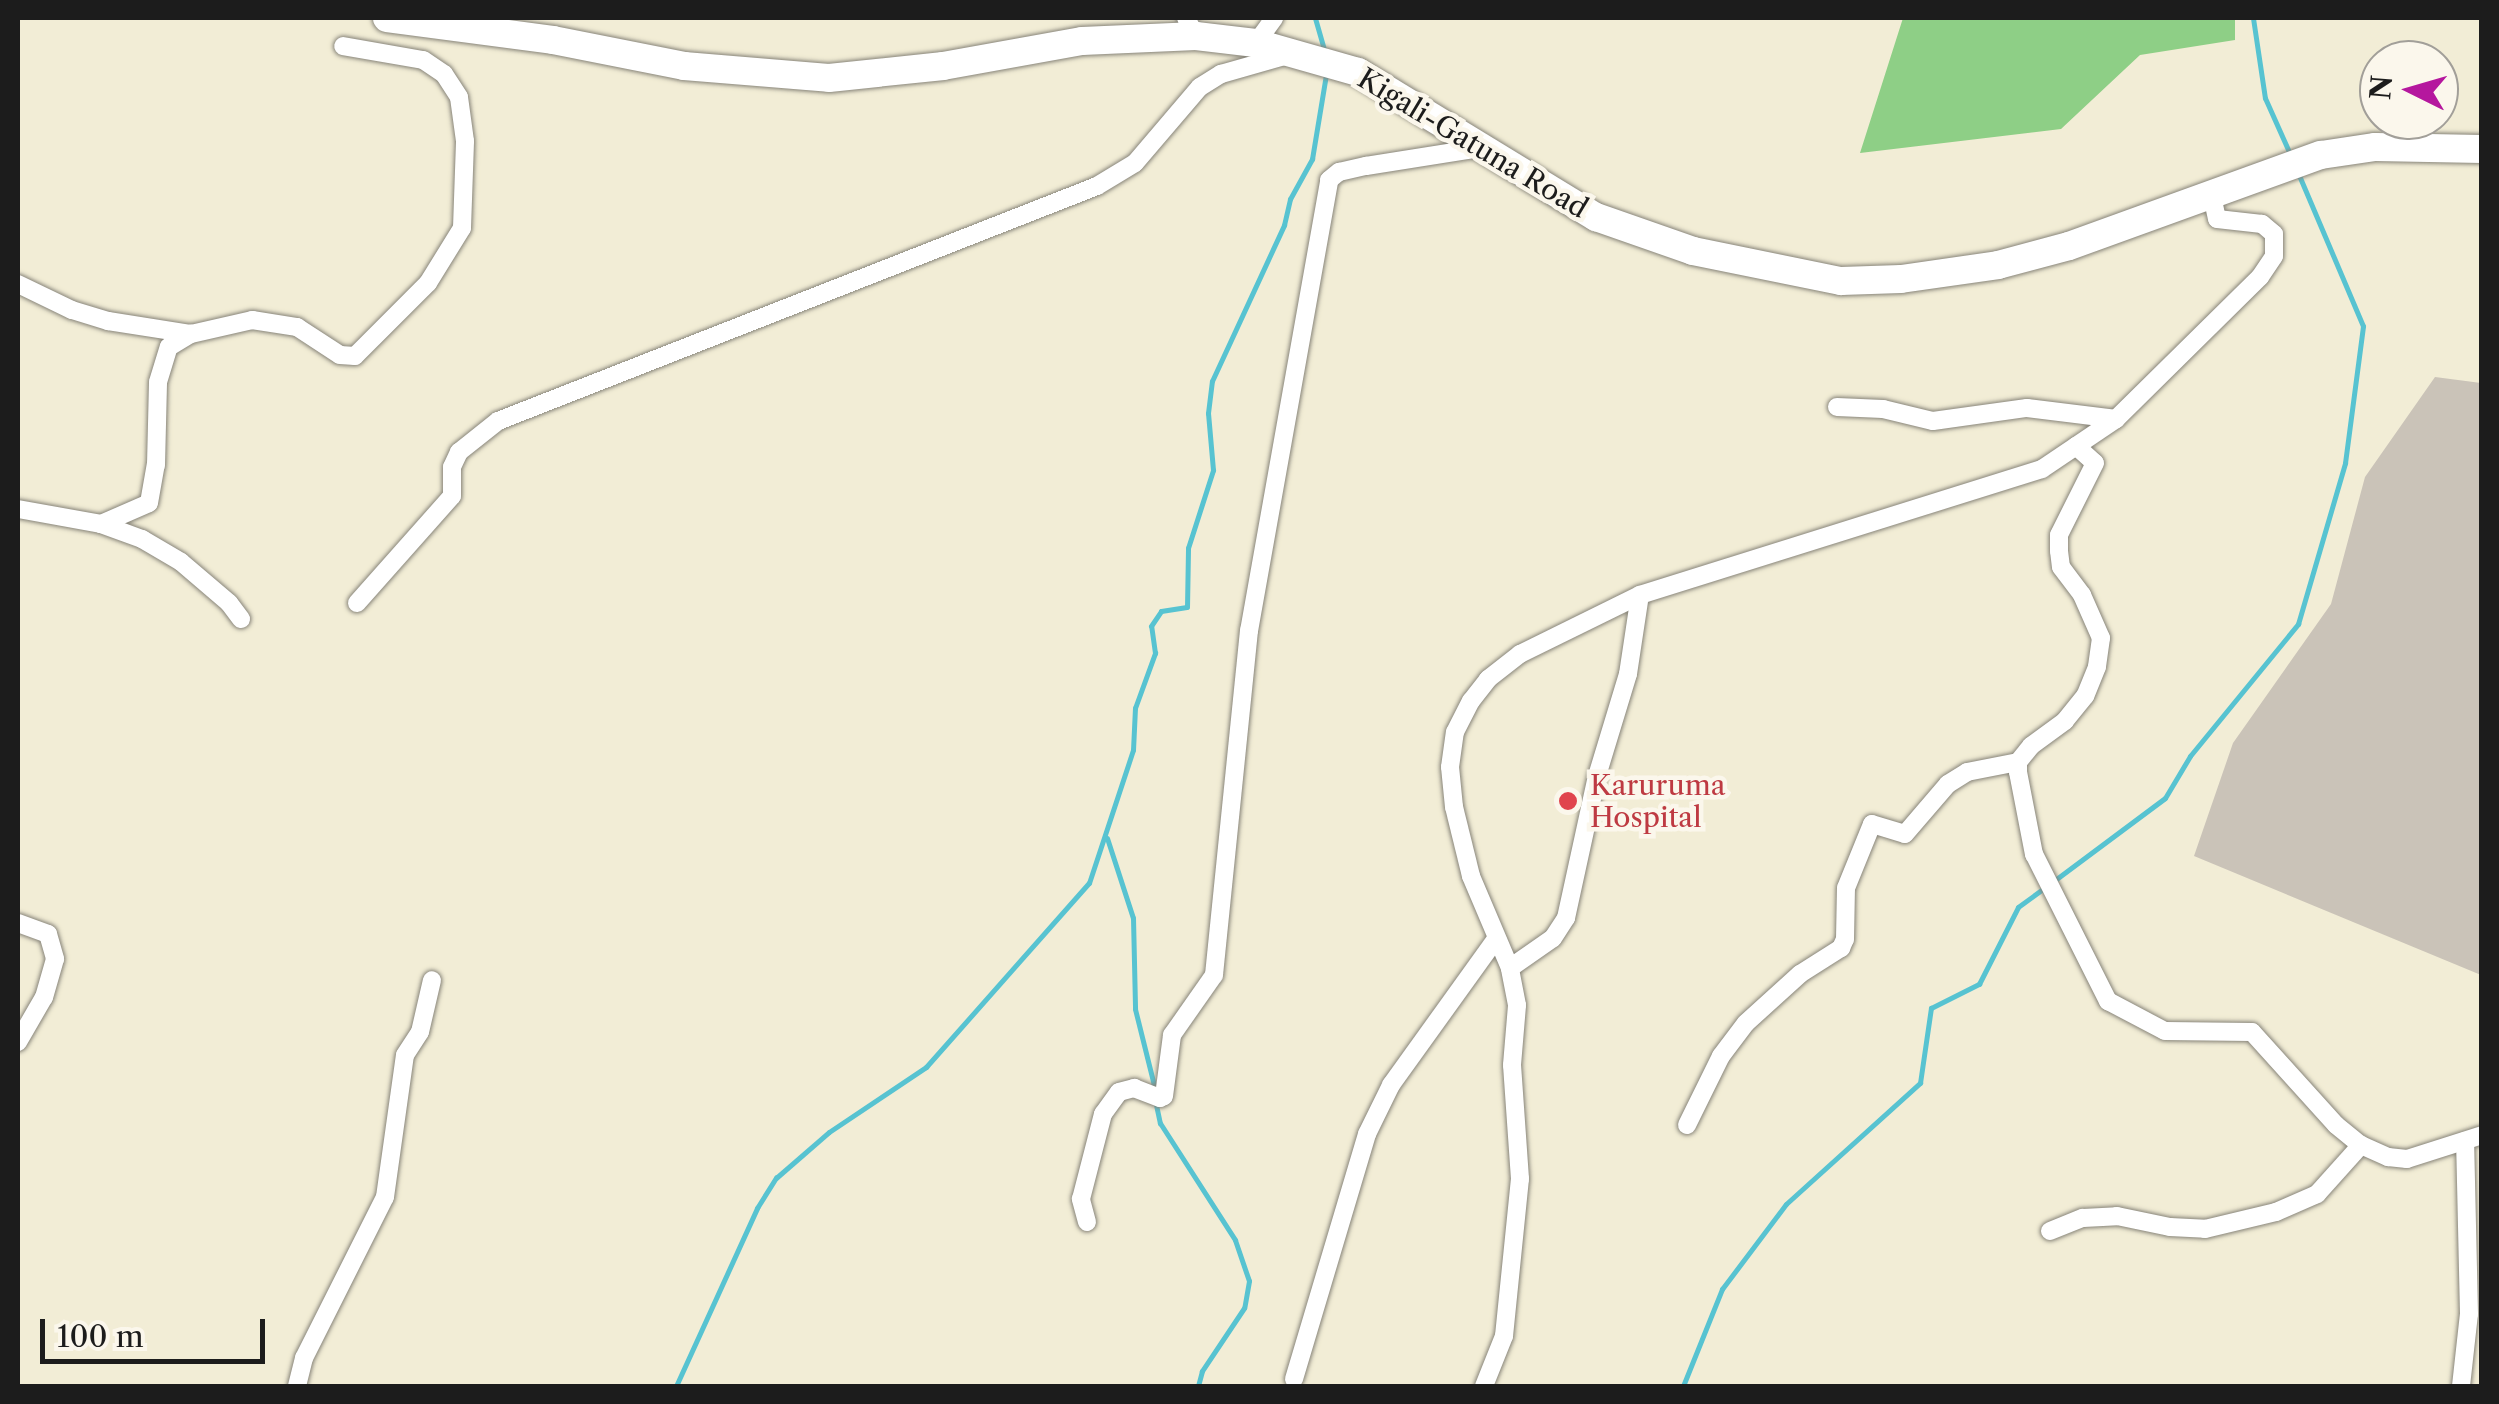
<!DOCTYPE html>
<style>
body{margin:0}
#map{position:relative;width:2499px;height:1404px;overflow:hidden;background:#f2edd6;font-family:"Libre Caslon Text",serif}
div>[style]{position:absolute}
.industrial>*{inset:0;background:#cac3b8}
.green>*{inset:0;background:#8ecf86}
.stream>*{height:5px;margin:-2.5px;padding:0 2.5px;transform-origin:2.5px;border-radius:2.5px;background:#57c3d1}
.roads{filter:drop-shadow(0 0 2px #878479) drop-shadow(0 0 2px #878479)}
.minor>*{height:18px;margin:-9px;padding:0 9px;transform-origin:9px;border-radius:9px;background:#fff}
.trunk>*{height:28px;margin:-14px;padding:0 14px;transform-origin:14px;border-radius:14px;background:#fff}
.dots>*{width:28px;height:28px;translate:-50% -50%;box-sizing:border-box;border:5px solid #fbf7ec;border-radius:50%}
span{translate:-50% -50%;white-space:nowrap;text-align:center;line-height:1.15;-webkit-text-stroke:9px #fbf7ec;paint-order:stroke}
.street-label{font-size:28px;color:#1c1c1c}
.health-label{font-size:28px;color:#be3a42}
.left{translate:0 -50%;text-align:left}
.frame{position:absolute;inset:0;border:20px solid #1c1c1c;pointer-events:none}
.north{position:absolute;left:2359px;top:40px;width:100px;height:100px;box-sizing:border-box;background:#fbf7ec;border:2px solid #a29f99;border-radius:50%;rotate:275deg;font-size:28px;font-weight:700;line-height:40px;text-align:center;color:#1c1c1c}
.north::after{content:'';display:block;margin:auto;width:35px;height:45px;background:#b5179e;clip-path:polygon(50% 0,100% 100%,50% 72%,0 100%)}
.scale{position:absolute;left:40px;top:1319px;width:225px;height:45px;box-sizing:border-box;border:5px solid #1c1c1c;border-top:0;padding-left:12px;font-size:30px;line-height:35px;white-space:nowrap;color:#1c1c1c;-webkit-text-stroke:8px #fbf7ec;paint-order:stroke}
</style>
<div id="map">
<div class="industrial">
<div style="clip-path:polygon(2435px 377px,2481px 383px,2481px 975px,2194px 856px,2233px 743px,2331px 604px,2365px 477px)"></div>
</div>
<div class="green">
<div style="clip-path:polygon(1903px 18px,2235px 18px,2235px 40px,2140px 55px,2061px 129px,1860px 153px)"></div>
</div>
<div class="stream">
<div style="left:1315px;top:18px;width:36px;rotate:74deg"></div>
<div style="left:2253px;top:18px;width:81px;rotate:81.5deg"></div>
<div style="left:2265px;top:98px;width:61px;rotate:65.9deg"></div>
<div style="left:1107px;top:838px;width:84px;rotate:72deg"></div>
<div style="left:1133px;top:918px;width:91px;rotate:88.7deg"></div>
<div style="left:1135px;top:1009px;width:82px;rotate:76deg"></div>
<div style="left:2055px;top:880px;width:137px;rotate:-36.7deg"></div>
<div style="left:2165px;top:798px;width:49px;rotate:-59.2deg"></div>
<div style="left:2190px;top:756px;width:171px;rotate:-50.7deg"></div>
<div style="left:2298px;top:624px;width:168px;rotate:-73.7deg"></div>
<div style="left:2345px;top:463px;width:138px;rotate:-82.5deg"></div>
<div style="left:2363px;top:326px;width:166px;rotate:-113deg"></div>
<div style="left:1155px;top:1100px;width:24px;rotate:78deg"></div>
<div style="left:1160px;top:1123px;width:139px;rotate:57.3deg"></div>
<div style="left:1235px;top:1240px;width:43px;rotate:71.1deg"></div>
<div style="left:1249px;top:1281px;width:27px;rotate:100deg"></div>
<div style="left:1244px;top:1308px;width:76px;rotate:123.7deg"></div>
<div style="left:1202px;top:1371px;width:16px;rotate:105deg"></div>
<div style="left:676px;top:1386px;width:196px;rotate:-65.5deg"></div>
<div style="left:757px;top:1208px;width:36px;rotate:-58deg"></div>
<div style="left:776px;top:1178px;width:70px;rotate:-41deg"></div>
<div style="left:829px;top:1132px;width:117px;rotate:-33.8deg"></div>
<div style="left:926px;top:1067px;width:246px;rotate:-48.5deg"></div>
<div style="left:1089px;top:883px;width:140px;rotate:-71.7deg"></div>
<div style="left:1133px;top:750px;width:42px;rotate:-87.3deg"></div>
<div style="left:1135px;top:708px;width:59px;rotate:-70deg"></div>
<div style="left:1155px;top:653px;width:27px;rotate:-98deg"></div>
<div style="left:1151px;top:626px;width:18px;rotate:-56deg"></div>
<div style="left:1161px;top:611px;width:26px;rotate:-9deg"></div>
<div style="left:1187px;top:607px;width:59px;rotate:-89deg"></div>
<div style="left:1188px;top:548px;width:82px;rotate:-72.2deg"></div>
<div style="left:1213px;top:470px;width:57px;rotate:-95deg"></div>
<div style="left:1208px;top:413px;width:32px;rotate:-83deg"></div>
<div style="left:1212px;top:381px;width:172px;rotate:-65.2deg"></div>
<div style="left:1284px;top:225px;width:27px;rotate:-77deg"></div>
<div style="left:1290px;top:199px;width:46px;rotate:-61.2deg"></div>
<div style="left:1312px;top:159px;width:86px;rotate:-80.6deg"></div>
<div style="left:1683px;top:1386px;width:105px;rotate:-68.1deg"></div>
<div style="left:1722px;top:1289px;width:106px;rotate:-53deg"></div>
<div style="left:1786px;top:1204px;width:181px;rotate:-42.1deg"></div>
<div style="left:1920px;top:1083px;width:76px;rotate:-81.7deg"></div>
<div style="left:1931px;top:1008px;width:54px;rotate:-26.6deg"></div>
<div style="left:1979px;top:984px;width:86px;rotate:-63.1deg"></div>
<div style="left:2018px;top:907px;width:34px;rotate:-36deg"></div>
</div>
<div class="roads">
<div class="minor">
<div style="left:1186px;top:18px;width:21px;rotate:61deg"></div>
<div style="left:1256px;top:43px;width:31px;rotate:-54deg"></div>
<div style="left:18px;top:284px;width:60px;rotate:25.7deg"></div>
<div style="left:72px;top:310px;width:38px;rotate:17deg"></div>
<div style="left:108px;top:321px;width:83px;rotate:9deg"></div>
<div style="left:1837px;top:407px;width:46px;rotate:2.5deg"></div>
<div style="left:1883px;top:409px;width:51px;rotate:13.5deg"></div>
<div style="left:1933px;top:421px;width:95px;rotate:-7.9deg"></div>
<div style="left:2027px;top:408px;width:90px;rotate:7deg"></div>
<div style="left:2076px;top:446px;width:25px;rotate:42deg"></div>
<div style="left:2095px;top:463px;width:80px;rotate:116.6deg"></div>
<div style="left:2059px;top:535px;width:16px;rotate:90deg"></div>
<div style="left:2059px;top:551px;width:16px;rotate:83deg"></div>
<div style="left:2061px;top:567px;width:35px;rotate:53deg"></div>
<div style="left:2082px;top:595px;width:47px;rotate:66.2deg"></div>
<div style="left:2101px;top:638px;width:29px;rotate:98deg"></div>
<div style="left:2097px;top:667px;width:31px;rotate:112deg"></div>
<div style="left:2085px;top:696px;width:32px;rotate:129deg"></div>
<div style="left:2065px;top:721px;width:42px;rotate:143.7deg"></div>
<div style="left:2031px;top:746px;width:21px;rotate:129deg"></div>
<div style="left:2018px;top:762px;width:10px;rotate:90deg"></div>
<div style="left:2018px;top:772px;width:84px;rotate:79deg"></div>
<div style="left:2034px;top:854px;width:165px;rotate:63.3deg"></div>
<div style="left:2108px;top:1001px;width:64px;rotate:27.8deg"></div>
<div style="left:2165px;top:1031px;width:87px;rotate:0.7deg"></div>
<div style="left:2252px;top:1032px;width:125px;rotate:47.9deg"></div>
<div style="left:2336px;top:1125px;width:32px;rotate:39deg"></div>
<div style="left:2361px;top:1145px;width:30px;rotate:24deg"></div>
<div style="left:2388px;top:1157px;width:19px;rotate:6deg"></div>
<div style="left:2407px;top:1159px;width:79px;rotate:-17.7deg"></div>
<div style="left:18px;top:509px;width:84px;rotate:10.2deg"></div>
<div style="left:101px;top:524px;width:44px;rotate:20.1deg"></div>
<div style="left:142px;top:539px;width:45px;rotate:30.5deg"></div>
<div style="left:181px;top:562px;width:63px;rotate:40.5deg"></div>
<div style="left:229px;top:603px;width:20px;rotate:53deg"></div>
<div style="left:101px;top:524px;width:52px;rotate:-23.6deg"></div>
<div style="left:149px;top:503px;width:39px;rotate:-80deg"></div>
<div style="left:156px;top:465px;width:83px;rotate:-88.6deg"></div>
<div style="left:158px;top:382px;width:37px;rotate:-73deg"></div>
<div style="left:169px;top:347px;width:26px;rotate:-31deg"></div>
<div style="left:191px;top:334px;width:63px;rotate:-12.9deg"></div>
<div style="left:252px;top:320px;width:46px;rotate:8.8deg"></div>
<div style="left:297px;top:327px;width:51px;rotate:33.1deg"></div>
<div style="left:340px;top:355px;width:15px;rotate:4deg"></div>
<div style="left:355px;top:356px;width:103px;rotate:-45deg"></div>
<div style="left:428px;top:283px;width:65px;rotate:-58.3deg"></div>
<div style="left:462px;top:228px;width:87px;rotate:-88deg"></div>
<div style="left:465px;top:141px;width:44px;rotate:-97.8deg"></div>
<div style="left:459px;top:97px;width:27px;rotate:-123deg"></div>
<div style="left:444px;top:74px;width:25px;rotate:-146deg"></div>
<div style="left:423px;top:60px;width:81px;rotate:-170.1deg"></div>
<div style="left:357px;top:603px;width:143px;rotate:-48.4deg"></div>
<div style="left:452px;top:496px;width:29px;rotate:-90deg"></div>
<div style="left:452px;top:467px;width:17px;rotate:-65deg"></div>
<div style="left:459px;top:452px;width:50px;rotate:-38.5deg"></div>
<div style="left:498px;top:421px;width:643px;rotate:-21.42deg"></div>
<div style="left:1097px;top:186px;width:44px;rotate:-31.2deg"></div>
<div style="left:1135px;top:163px;width:100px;rotate:-49.5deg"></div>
<div style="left:1200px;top:87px;width:25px;rotate:-32deg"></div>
<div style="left:1221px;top:74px;width:70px;rotate:-15.8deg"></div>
<div style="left:18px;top:923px;width:32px;rotate:20deg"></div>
<div style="left:48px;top:934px;width:26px;rotate:74deg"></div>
<div style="left:55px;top:959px;width:40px;rotate:106deg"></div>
<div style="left:44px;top:997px;width:52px;rotate:120deg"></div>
<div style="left:1510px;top:968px;width:52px;rotate:-34.9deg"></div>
<div style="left:1553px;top:938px;width:24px;rotate:-57deg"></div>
<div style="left:1566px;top:918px;width:145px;rotate:-77.7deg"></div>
<div style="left:1597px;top:776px;width:107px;rotate:-73.1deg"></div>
<div style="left:1628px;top:674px;width:80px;rotate:-81.4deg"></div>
<div style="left:1687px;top:1125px;width:77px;rotate:-63.8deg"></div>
<div style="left:1721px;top:1056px;width:41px;rotate:-52.9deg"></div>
<div style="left:1746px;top:1023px;width:73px;rotate:-42.2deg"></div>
<div style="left:1800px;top:974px;width:49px;rotate:-32.4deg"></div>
<div style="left:1841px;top:948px;width:10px;rotate:-66deg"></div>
<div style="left:1845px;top:939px;width:51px;rotate:-88.9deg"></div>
<div style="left:1846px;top:888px;width:69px;rotate:-67.9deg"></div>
<div style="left:1872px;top:824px;width:34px;rotate:17deg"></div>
<div style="left:1905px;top:834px;width:66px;rotate:-49.3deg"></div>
<div style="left:1948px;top:784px;width:22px;rotate:-32deg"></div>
<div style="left:1967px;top:772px;width:52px;rotate:-11.1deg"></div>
<div style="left:1087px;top:1222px;width:24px;rotate:-105deg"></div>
<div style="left:1081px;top:1199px;width:88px;rotate:-75.5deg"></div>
<div style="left:1103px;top:1114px;width:27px;rotate:-54deg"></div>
<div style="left:1119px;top:1092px;width:16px;rotate:-15deg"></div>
<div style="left:1134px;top:1088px;width:28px;rotate:21deg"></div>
<div style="left:1160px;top:1098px;width:4px;rotate:-27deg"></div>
<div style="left:1164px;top:1096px;width:62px;rotate:-82.5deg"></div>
<div style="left:1172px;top:1035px;width:73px;rotate:-55deg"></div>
<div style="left:1214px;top:975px;width:346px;rotate:-84.2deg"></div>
<div style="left:1249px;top:631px;width:458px;rotate:-79.9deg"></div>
<div style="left:1329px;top:180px;width:13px;rotate:-39deg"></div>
<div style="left:1339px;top:172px;width:28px;rotate:-13deg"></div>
<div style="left:1366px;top:166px;width:115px;rotate:-9deg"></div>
<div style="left:2050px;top:1231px;width:35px;rotate:-22deg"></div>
<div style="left:2083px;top:1218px;width:34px;rotate:-3deg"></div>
<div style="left:2117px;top:1216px;width:54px;rotate:11.7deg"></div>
<div style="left:2170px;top:1227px;width:35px;rotate:3deg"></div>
<div style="left:2205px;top:1229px;width:73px;rotate:-13.5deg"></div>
<div style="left:2276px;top:1212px;width:45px;rotate:-23.7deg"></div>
<div style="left:2317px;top:1194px;width:66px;rotate:-48.1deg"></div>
<div style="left:1294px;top:1379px;width:256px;rotate:-73.4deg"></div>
<div style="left:1367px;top:1134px;width:55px;rotate:-63.9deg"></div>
<div style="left:1391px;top:1085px;width:180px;rotate:-54.3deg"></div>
<div style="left:297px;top:1386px;width:29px;rotate:-76deg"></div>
<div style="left:304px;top:1358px;width:180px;rotate:-63.3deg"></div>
<div style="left:385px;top:1197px;width:143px;rotate:-82deg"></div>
<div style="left:405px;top:1055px;width:27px;rotate:-57deg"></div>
<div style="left:420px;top:1032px;width:53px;rotate:-77deg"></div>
<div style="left:1484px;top:1386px;width:54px;rotate:-68.2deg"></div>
<div style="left:1504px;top:1336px;width:158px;rotate:-84.2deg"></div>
<div style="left:1520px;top:1179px;width:114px;rotate:-94deg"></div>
<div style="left:1512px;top:1065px;width:60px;rotate:-85.2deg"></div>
<div style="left:1517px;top:1005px;width:38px;rotate:-101deg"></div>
<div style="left:1510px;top:968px;width:100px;rotate:-113deg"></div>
<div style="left:1471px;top:876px;width:71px;rotate:-103.8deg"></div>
<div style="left:1454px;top:807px;width:40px;rotate:-95.7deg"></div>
<div style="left:1450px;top:767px;width:35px;rotate:-82deg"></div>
<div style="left:1455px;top:732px;width:35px;rotate:-63deg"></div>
<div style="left:1471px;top:701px;width:28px;rotate:-52deg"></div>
<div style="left:1488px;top:679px;width:41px;rotate:-38deg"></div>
<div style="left:1520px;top:654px;width:134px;rotate:-26.2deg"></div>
<div style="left:1640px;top:595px;width:421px;rotate:-17.4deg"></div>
<div style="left:2042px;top:469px;width:89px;rotate:-34deg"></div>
<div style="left:2116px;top:419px;width:202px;rotate:-44.6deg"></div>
<div style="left:2260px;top:277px;width:25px;rotate:-56deg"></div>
<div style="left:2274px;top:256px;width:22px;rotate:-90deg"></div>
<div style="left:2274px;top:234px;width:16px;rotate:-140deg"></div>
<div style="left:2262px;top:224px;width:45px;rotate:-173.7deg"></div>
<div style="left:2217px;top:219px;width:25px;rotate:-102deg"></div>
<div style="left:2461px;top:1386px;width:72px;rotate:-83.7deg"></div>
<div style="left:2469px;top:1314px;width:173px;rotate:-91.3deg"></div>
</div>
<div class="trunk">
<div style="left:387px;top:18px;width:167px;rotate:7.5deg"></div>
<div style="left:553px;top:40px;width:134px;rotate:11.2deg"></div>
<div style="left:684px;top:66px;width:145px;rotate:4.7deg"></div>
<div style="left:829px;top:78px;width:115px;rotate:-6deg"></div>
<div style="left:943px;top:66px;width:141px;rotate:-10.2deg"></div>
<div style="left:1082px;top:41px;width:114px;rotate:-2.5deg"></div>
<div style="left:1196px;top:36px;width:60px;rotate:6.7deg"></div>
<div style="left:1256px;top:43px;width:106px;rotate:15.9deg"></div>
<div style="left:1358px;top:72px;width:279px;rotate:31.4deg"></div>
<div style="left:1596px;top:217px;width:103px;rotate:19.3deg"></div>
<div style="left:1693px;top:251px;width:151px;rotate:11.5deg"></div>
<div style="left:1841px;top:281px;width:60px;rotate:-1.9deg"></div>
<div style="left:1901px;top:279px;width:98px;rotate:-8.2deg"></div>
<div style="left:1998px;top:265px;width:73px;rotate:-15deg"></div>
<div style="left:2069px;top:246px;width:268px;rotate:-19.9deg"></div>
<div style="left:2321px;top:155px;width:55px;rotate:-8.4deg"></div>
<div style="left:2375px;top:147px;width:107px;rotate:1.1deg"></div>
</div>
</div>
<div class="dots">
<div style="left:1568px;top:801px;background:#e0444e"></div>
</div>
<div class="street-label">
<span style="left:1473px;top:143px;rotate:31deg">Kigali-Gatuna Road</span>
</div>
<div class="health-label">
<span class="left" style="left:1590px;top:801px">Karuruma<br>Hospital</span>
</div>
<div class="frame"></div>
<div class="north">N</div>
<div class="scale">100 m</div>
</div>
